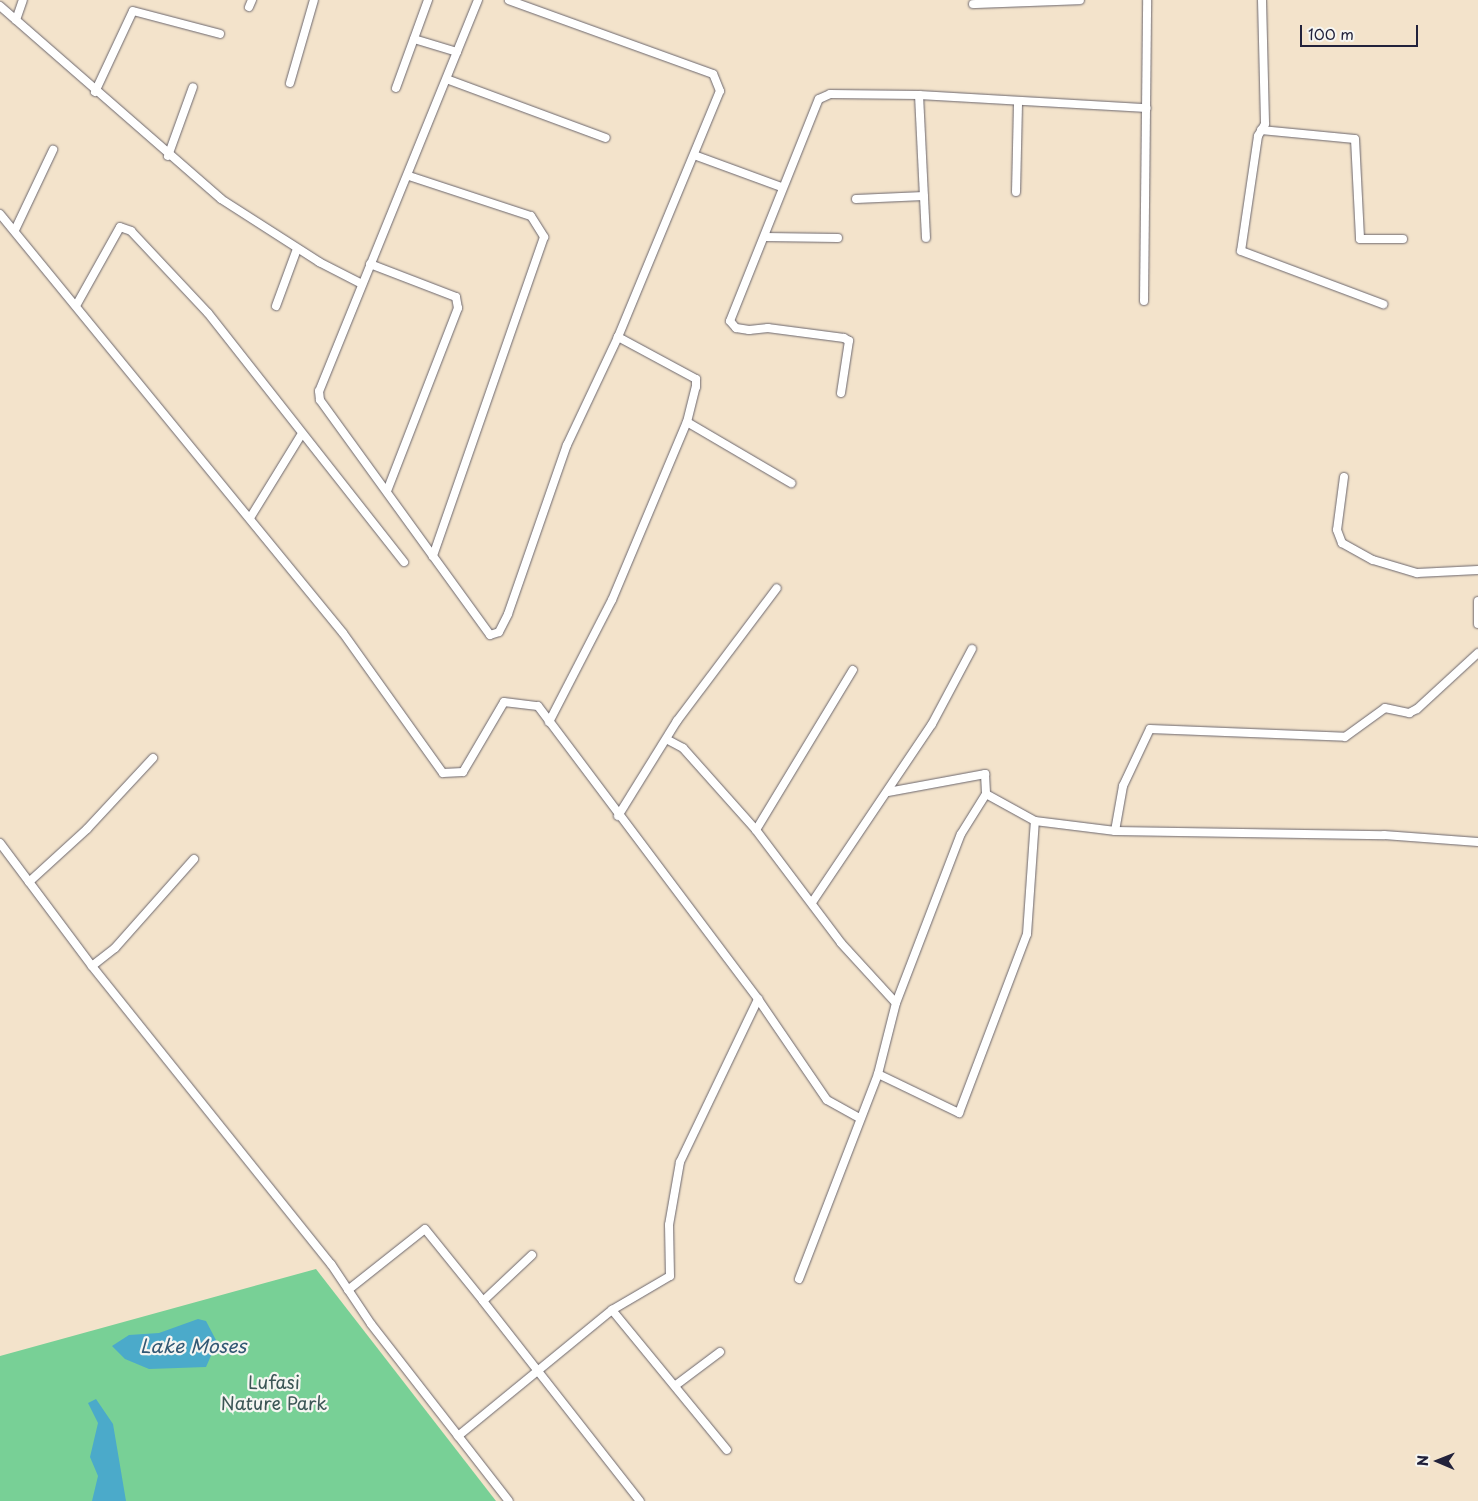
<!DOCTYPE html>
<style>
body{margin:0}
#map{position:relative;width:1478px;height:1501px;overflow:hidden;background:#f3e3cb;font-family:"Playpen Sans",sans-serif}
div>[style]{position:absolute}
.green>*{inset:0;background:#78d096}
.water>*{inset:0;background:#4baaca}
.roads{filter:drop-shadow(0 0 1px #6b666d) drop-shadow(0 0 1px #6b666d)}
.street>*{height:8px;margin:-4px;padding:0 4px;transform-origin:4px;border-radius:4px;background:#fff}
span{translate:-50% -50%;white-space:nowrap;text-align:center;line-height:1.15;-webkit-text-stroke:4.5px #f6f6f2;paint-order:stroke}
.park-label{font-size:18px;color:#3c5656}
.water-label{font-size:19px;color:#325874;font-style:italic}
.north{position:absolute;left:1413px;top:1436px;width:50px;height:50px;-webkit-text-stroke:4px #f6f6f2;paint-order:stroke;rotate:271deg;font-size:14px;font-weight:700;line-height:20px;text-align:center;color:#22223b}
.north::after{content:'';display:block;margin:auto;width:18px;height:22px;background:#22223b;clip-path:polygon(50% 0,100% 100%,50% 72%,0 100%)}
.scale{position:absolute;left:1300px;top:25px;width:118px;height:22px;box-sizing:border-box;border:2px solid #22223b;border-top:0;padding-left:6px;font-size:15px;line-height:18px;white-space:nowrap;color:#22223b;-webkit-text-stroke:4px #f6f6f2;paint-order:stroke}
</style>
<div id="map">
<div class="green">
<div style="clip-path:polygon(316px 1269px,496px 1501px,0 1501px,0 1356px)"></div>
</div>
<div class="water">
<div style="clip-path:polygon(198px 1319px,206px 1321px,217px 1342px,206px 1367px,149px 1369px,125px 1359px,112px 1346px,129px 1335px,159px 1333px)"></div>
<div style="clip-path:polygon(96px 1399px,113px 1424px,126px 1501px,92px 1501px,98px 1476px,90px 1457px,98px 1423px,88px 1403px)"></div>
</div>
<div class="roads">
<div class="street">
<div style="left:478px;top:0;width:422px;rotate:112.1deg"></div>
<div style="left:319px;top:391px;width:9px;rotate:84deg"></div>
<div style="left:320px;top:400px;width:290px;rotate:54.1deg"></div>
<div style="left:490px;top:635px;width:9px;rotate:-18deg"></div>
<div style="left:499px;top:632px;width:20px;rotate:-63deg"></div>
<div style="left:508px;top:614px;width:179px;rotate:-70.8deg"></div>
<div style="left:567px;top:445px;width:119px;rotate:-64.7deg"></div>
<div style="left:618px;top:337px;width:266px;rotate:-67.5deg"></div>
<div style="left:720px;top:91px;width:18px;rotate:-112deg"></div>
<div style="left:713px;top:74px;width:217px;rotate:-160.1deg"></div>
<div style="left:1262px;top:0;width:124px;rotate:88.6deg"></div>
<div style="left:1265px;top:124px;width:14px;rotate:120deg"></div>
<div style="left:1258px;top:136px;width:116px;rotate:98.4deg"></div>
<div style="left:1241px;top:251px;width:152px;rotate:20.5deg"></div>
<div style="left:973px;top:4px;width:107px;rotate:-2.1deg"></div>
<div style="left:0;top:6px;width:293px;rotate:41.1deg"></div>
<div style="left:221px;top:199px;width:117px;rotate:32.7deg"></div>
<div style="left:319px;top:262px;width:48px;rotate:27.1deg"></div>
<div style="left:249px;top:7px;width:8px;rotate:-67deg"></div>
<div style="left:16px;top:20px;width:21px;rotate:-71deg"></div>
<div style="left:414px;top:39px;width:45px;rotate:16.8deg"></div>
<div style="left:449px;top:80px;width:167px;rotate:20.3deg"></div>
<div style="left:290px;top:83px;width:86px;rotate:-73.9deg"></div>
<div style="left:396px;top:88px;width:94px;rotate:-70deg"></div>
<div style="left:95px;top:92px;width:89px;rotate:-64.9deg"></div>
<div style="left:133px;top:11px;width:90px;rotate:14.8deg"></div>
<div style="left:919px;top:95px;width:143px;rotate:87.2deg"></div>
<div style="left:1261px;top:130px;width:94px;rotate:5.5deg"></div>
<div style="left:1355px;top:139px;width:100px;rotate:87.1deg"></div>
<div style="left:1360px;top:239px;width:43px"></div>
<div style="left:694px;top:155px;width:93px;rotate:20.2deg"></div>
<div style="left:168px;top:156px;width:73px;rotate:-70.1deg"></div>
<div style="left:409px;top:176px;width:128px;rotate:18.2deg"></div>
<div style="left:531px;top:216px;width:25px;rotate:58deg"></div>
<div style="left:544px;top:237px;width:338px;rotate:109.2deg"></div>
<div style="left:1016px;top:192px;width:89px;rotate:-88.7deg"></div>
<div style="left:856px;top:199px;width:68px;rotate:-2.5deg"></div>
<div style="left:0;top:214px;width:541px;rotate:50.7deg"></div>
<div style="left:343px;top:633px;width:172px;rotate:54.5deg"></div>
<div style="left:443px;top:773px;width:20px;rotate:-3deg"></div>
<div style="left:463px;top:772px;width:81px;rotate:-59.6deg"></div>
<div style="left:504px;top:702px;width:34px;rotate:7deg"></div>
<div style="left:538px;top:706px;width:366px;rotate:53.1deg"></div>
<div style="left:758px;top:999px;width:122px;rotate:55.7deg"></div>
<div style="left:827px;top:1100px;width:35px;rotate:29deg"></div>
<div style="left:15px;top:230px;width:89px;rotate:-64.6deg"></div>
<div style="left:765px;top:237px;width:73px;rotate:0.8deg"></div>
<div style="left:370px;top:264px;width:92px;rotate:21deg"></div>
<div style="left:456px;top:297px;width:11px;rotate:80deg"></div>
<div style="left:458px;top:308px;width:196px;rotate:111.2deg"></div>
<div style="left:1144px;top:301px;width:301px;rotate:-89.4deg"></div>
<div style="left:77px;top:304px;width:88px;rotate:-60.8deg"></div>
<div style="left:120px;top:227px;width:12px;rotate:20deg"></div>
<div style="left:131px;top:231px;width:112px;rotate:46.8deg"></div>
<div style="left:208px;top:313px;width:317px;rotate:51.8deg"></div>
<div style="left:276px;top:306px;width:61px;rotate:-69.8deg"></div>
<div style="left:841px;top:393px;width:53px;rotate:-81.3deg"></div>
<div style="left:849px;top:341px;width:6px;rotate:-149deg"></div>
<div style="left:844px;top:338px;width:77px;rotate:-172.5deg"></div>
<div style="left:768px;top:328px;width:19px;rotate:174deg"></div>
<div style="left:749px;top:330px;width:13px;rotate:-171deg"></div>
<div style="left:736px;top:328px;width:9px;rotate:-131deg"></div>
<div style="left:730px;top:321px;width:239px;rotate:-68.2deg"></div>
<div style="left:819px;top:99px;width:12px;rotate:-24deg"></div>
<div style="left:830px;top:94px;width:89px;rotate:0.6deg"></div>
<div style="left:919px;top:95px;width:228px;rotate:3.3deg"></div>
<div style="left:687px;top:422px;width:121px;rotate:30.4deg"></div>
<div style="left:1344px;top:477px;width:53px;rotate:97.5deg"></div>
<div style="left:1337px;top:530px;width:14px;rotate:69deg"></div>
<div style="left:1342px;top:543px;width:35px;rotate:29deg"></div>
<div style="left:1373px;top:560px;width:46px;rotate:16.5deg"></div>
<div style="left:1417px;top:573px;width:61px;rotate:-2.8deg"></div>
<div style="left:250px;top:518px;width:97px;rotate:-58.4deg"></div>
<div style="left:1478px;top:601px;width:23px;rotate:90deg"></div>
<div style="left:549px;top:722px;width:137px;rotate:-62.7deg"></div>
<div style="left:612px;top:600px;width:193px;rotate:-67.2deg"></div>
<div style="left:687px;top:422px;width:36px;rotate:-76deg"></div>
<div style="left:696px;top:387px;width:8px;rotate:-90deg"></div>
<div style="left:696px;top:379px;width:89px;rotate:-151.7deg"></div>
<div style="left:668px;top:740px;width:17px;rotate:28deg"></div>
<div style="left:683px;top:748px;width:110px;rotate:48.3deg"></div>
<div style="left:756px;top:830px;width:141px;rotate:53deg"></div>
<div style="left:841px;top:943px;width:81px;rotate:47.5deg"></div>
<div style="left:888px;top:792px;width:99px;rotate:-10.5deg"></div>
<div style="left:985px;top:774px;width:20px;rotate:87deg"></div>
<div style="left:618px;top:816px;width:112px;rotate:-58.2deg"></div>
<div style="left:677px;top:721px;width:166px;rotate:-53.1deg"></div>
<div style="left:756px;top:830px;width:187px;rotate:-58.8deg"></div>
<div style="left:1115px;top:831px;width:46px;rotate:-79.9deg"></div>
<div style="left:1123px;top:786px;width:63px;rotate:-64.7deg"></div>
<div style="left:1150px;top:729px;width:195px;rotate:2.3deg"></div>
<div style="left:1345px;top:737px;width:49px;rotate:-35.9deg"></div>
<div style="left:1385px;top:708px;width:25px;rotate:12deg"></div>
<div style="left:1409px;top:713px;width:9px;rotate:-27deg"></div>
<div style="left:1417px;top:709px;width:83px;rotate:-42.6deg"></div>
<div style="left:0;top:843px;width:154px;rotate:53.2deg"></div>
<div style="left:92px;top:966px;width:382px;rotate:51.3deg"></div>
<div style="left:331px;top:1264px;width:72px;rotate:56.3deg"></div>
<div style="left:371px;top:1324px;width:224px;rotate:52.1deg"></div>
<div style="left:29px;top:882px;width:79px;rotate:-42.4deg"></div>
<div style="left:87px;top:829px;width:97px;rotate:-47.1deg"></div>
<div style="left:813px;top:901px;width:213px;rotate:-56.1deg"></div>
<div style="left:932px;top:724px;width:85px;rotate:-61.9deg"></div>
<div style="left:92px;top:966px;width:29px;rotate:-38deg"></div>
<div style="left:115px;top:948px;width:119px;rotate:-48.4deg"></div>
<div style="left:878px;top:1074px;width:90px;rotate:25.7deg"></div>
<div style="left:959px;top:1113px;width:191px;rotate:-69.2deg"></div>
<div style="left:1027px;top:934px;width:113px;rotate:-86deg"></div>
<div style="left:532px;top:1255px;width:67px;rotate:136.8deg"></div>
<div style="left:483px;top:1301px;width:254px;rotate:51.9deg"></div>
<div style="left:799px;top:1279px;width:220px;rotate:-68.9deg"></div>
<div style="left:878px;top:1074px;width:73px;rotate:-75.8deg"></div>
<div style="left:896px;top:1003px;width:181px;rotate:-69deg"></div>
<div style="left:961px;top:834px;width:47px;rotate:-58deg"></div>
<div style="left:986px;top:794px;width:56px;rotate:28.9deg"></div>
<div style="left:1035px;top:821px;width:81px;rotate:7.1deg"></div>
<div style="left:1115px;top:831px;width:269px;rotate:0.9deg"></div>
<div style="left:1384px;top:835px;width:94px;rotate:4.3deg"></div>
<div style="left:348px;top:1290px;width:98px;rotate:-38.4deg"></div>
<div style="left:425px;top:1229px;width:92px;rotate:51.1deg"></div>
<div style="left:612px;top:1310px;width:181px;rotate:50.6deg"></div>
<div style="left:676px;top:1385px;width:55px;rotate:-36.9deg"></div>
<div style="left:458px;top:1436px;width:199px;rotate:-39.3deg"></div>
<div style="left:612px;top:1310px;width:67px;rotate:-30.4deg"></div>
<div style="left:670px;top:1276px;width:51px;rotate:-91.1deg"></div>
<div style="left:669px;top:1225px;width:64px;rotate:-80.1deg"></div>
<div style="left:680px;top:1162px;width:181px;rotate:-64.4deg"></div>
</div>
</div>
<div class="park-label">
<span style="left:274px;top:1393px">Lufasi<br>Nature Park</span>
</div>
<div class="water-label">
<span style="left:193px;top:1346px">Lake Moses</span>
</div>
<div class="north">N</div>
<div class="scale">100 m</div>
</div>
